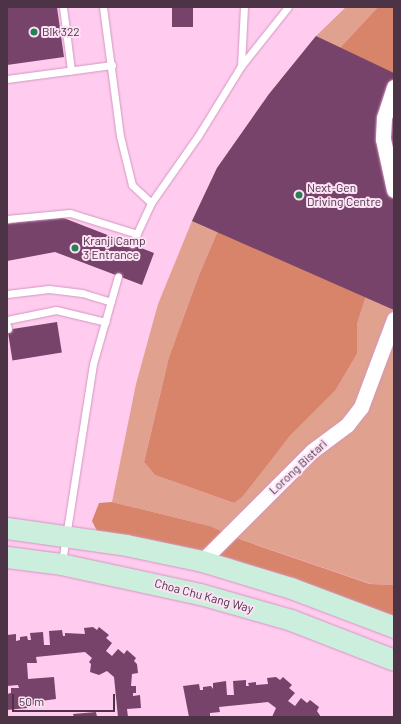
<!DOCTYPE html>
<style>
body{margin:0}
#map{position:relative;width:401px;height:724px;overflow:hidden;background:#ffccef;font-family:Barlow,sans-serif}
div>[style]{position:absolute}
.green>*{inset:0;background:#e0a18e}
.forest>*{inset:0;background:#d8846a}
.building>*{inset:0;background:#78436a;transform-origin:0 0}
.roads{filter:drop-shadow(0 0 1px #d397c1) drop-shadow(0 0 1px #d397c1)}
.lane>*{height:7px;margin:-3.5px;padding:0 3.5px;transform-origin:3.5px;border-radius:3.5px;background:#fff}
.street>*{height:15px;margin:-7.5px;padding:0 7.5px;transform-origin:7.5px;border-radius:7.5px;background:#fff}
.secondary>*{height:21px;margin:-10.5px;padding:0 10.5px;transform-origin:10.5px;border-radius:10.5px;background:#cbefdc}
.dots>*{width:11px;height:11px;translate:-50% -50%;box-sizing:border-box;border:2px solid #fce2f4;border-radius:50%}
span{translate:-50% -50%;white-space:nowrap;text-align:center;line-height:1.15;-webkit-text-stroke:4px #fce2f4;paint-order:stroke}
.poi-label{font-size:12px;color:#4c3345}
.left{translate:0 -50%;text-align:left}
.street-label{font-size:12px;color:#4c3345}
.frame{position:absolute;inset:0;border:8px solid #4c3345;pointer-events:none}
.scale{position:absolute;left:12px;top:694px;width:103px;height:18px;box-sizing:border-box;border:2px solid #4c3345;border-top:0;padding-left:5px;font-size:12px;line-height:14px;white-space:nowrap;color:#4c3345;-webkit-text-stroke:3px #fce2f4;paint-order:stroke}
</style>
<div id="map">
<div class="green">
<div style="clip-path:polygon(346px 7px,378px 7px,311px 79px,231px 200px,199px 275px,169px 357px,144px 462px,155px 475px,234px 503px,289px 437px,335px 391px,357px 354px,357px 324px,377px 262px,394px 270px,394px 585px,371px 584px,242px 540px,210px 526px,112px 502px,136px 384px,158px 304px,192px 221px,217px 168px,269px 94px,316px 36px)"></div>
</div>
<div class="forest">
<div style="clip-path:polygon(378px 7px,394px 7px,394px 270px,377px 262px,357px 324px,357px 354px,335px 391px,289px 437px,242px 497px,234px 503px,155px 475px,144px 462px,169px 357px,199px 275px,231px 200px,311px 79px)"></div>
<div style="clip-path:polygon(112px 502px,210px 526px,242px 540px,370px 584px,394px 585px,394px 617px,229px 558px,135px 538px,98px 533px,92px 521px,99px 503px)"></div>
</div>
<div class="building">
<div style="clip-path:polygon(7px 7px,57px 7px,64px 57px,7px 65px)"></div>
<div style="left:172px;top:7px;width:21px;height:20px"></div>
<div style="clip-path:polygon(316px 36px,394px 73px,394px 310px,192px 221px,217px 168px,269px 94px)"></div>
<div style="clip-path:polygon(56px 215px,154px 253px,142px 285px,55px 252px,7px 261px,7px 224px)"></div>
<div style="left:57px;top:322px;width:31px;height:50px;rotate:81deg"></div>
<div style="clip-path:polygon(93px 627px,97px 630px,99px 627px,109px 635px,106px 638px,112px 643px,106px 651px,112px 656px,118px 649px,124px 654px,127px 650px,136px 658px,134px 661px,137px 664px,138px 673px,132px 674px,131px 686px,136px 686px,136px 693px,133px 693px,133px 696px,140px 695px,141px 708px,127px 709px,128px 717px,118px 717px,114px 677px,107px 671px,99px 675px,90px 672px,91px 664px,89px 662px,92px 658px,85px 652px,36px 657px,37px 663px,27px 663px,28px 679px,54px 677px,56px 699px,41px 701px,42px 704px,27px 705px,27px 708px,7px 710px,7px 694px,11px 693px,11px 688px,19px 688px,18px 685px,7px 686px,7px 635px,16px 634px,16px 641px,20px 640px,20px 637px,27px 636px,28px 640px,31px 640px,30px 633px,43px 632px,44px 645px,50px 645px,49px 631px,62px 630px,63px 636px,65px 636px,65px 633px,85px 634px,84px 628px)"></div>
<div style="clip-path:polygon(276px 677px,280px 680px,283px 677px,292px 685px,289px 688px,295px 693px,288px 701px,295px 706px,301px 698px,307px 703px,310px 700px,319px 707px,317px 711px,321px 717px,272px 717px,276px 708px,268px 702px,219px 707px,220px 712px,210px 713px,210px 717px,189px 717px,183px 686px,199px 684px,200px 690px,203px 690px,203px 687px,211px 686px,213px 689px,213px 683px,226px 681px,227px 695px,234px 695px,233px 681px,246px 680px,246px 686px,249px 686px,248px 683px,256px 682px,256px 685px,268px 684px,267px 678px)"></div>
<div style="clip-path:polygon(96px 712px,97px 717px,74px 717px,73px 714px)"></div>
</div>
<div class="roads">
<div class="lane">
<div style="left:63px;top:7px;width:64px;rotate:82.8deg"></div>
<div style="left:103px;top:7px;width:130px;rotate:82.5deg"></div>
<div style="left:120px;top:136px;width:50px;rotate:76.2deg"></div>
<div style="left:132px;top:185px;width:26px;rotate:43deg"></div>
<div style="left:241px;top:66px;width:59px;rotate:-87.1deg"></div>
<div style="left:7px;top:79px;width:106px;rotate:-7.6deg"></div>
<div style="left:7px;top:219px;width:63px;rotate:-5.4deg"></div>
<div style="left:70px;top:213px;width:70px;rotate:17.4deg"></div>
<div style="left:132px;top:244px;width:45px;rotate:-65.1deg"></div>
<div style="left:151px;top:203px;width:82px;rotate:-55deg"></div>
<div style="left:198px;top:136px;width:82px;rotate:-58.4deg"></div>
<div style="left:241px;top:66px;width:75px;rotate:-51.5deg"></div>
<div style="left:7px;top:294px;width:42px;rotate:-6.8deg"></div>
<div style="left:49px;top:289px;width:33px;rotate:7deg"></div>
<div style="left:82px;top:293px;width:30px;rotate:17deg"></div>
<div style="left:7px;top:320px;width:50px;rotate:-11.5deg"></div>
<div style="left:56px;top:310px;width:51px;rotate:13.5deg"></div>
<div style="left:7px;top:325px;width:4px;rotate:76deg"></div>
<div style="left:62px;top:562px;width:200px;rotate:-81.1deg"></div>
<div style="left:93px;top:364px;width:91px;rotate:-74.1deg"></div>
</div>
<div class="street">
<div style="left:394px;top:87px;width:33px;rotate:108deg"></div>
<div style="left:384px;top:118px;width:21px;rotate:93deg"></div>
<div style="left:383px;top:139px;width:52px;rotate:77.8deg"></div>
<div style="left:202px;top:561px;width:156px;rotate:-45deg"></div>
<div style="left:312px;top:451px;width:44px;rotate:-36.6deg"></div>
<div style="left:347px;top:425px;width:23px;rotate:-52deg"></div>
<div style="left:361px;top:407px;width:94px;rotate:-69.4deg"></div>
</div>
<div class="secondary">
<div style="left:7px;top:528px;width:120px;rotate:8.1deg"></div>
<div style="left:126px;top:545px;width:78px;rotate:11.9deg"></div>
<div style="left:202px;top:561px;width:93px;rotate:16.9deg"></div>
<div style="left:291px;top:588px;width:110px;rotate:20.7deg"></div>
<div style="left:7px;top:557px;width:54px;rotate:7.4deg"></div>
<div style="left:61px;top:564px;width:142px;rotate:12.2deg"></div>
<div style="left:200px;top:594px;width:95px;rotate:15.9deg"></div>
<div style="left:291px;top:620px;width:110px;rotate:21.2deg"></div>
</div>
</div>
<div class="dots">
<div style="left:34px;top:32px;background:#277f53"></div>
<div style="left:299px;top:195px;background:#277f53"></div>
<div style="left:75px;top:248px;background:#277f53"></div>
</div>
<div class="poi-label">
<span class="left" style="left:42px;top:32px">Blk 322</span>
<span class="left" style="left:307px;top:195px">Next-Gen<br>Driving Centre</span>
<span class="left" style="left:83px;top:248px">Kranji Camp<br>3 Entrance</span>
</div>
<div class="street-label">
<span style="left:298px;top:467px;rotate:-43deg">Lorong Bistari</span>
<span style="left:204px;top:596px;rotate:15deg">Choa Chu Kang Way</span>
</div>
<div class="frame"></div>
<div class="scale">50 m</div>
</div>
